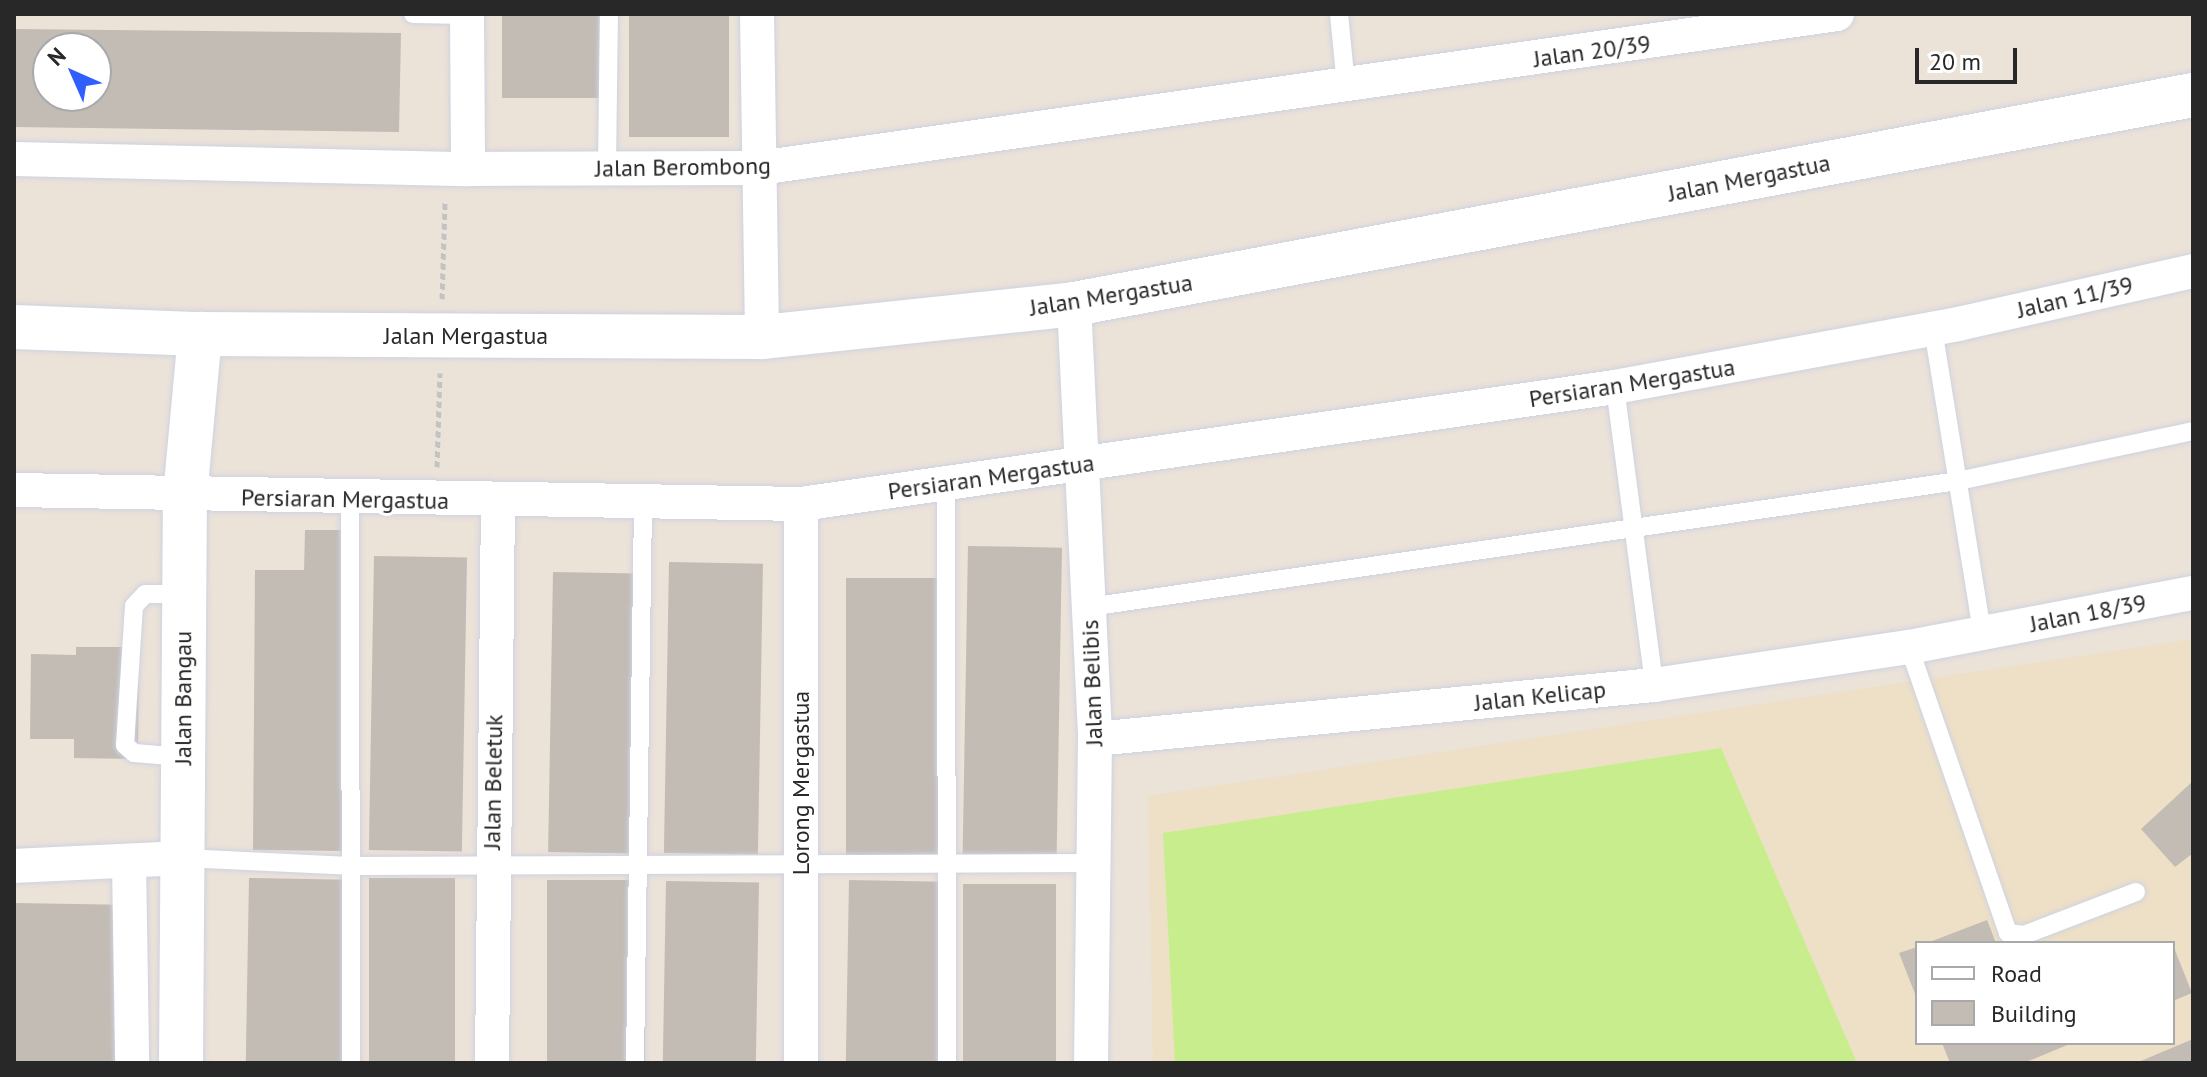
<!DOCTYPE html>
<style>
body{margin:0}
#map{position:relative;width:2207px;height:1077px;overflow:hidden;background:#ebe2d8;font-family:"PT Sans",sans-serif}
div>[style]{position:absolute}
.education>*{inset:0;background:#eee0c6}
.pitch>*{inset:0;background:#c7ed8c}
.building>*{inset:0;background:#c3bcb5;transform-origin:0 0}
.path>*{height:5px;margin-top:-2.5px;transform-origin:0;background:repeating-linear-gradient(90deg,#c3c3c3 0 6px,transparent 0 10px)}
.roads{filter:drop-shadow(0 0 2px #ced2e2) drop-shadow(0 0 2px #ced2e2)}
.service>*{height:18px;margin:-9px;padding:0 9px;transform-origin:9px;border-radius:9px;background:#fff}
.minor>*{height:34px;margin:-17px;padding:0 17px;transform-origin:17px;border-radius:17px;background:#fff}
.tertiary>*{height:44px;margin:-22px;padding:0 22px;transform-origin:22px;border-radius:22px;background:#fff}
.secondary>*{height:44px;margin:-22px;padding:0 22px;transform-origin:22px;border-radius:22px;background:#fff}
span{translate:-50% -50%;white-space:nowrap;text-align:center;line-height:1.15;-webkit-text-stroke:6px #fff;paint-order:stroke}
.street-label{font-size:24px;color:#282828}
.frame{position:absolute;inset:0;border:16px solid #282828;pointer-events:none}
.legend{position:absolute;left:1915px;top:941px;width:260px;height:104px;box-sizing:border-box;background:#fff;border:2px solid #a9a9a9;margin:0;padding:10px 14px;list-style:none;font-size:24px;color:#282828}
.legend li{display:flex;align-items:center;gap:16px;height:40px}
.legend b{width:40px;border:2px solid #a9a9a9}
.north{position:absolute;left:32px;top:32px;width:80px;height:80px;box-sizing:border-box;background:#fff;border:2px solid #a9a9a9;border-radius:50%;rotate:315deg;font-size:22px;font-weight:700;line-height:32px;text-align:center;color:#282828}
.north::after{content:'';display:block;margin:auto;width:28px;height:36px;background:#315fff;clip-path:polygon(50% 0,100% 100%,50% 72%,0 100%)}
.scale{position:absolute;left:1915px;top:48px;width:102px;height:36px;box-sizing:border-box;border:4px solid #282828;border-top:0;padding-left:10px;font-size:24px;line-height:28px;white-space:nowrap;color:#282828;-webkit-text-stroke:6px #fff;paint-order:stroke}
</style>
<div id="map">
<div class="education">
<div style="clip-path:polygon(evenodd,2193px 639px,2193px 1063px,1153px 1063px,1148px 796px,2193px 639px,1917px 943px,2173px 943px,2173px 1043px,1917px 1043px,1917px 943px)"></div>
</div>
<div class="pitch">
<div style="clip-path:polygon(1721px 748px,1857px 1063px,1175px 1063px,1163px 833px)"></div>
</div>
<div class="building">
<div style="left:502px;top:14px;width:105px;height:84px"></div>
<div style="left:629px;top:14px;width:100px;height:123px"></div>
<div style="clip-path:polygon(evenodd,14px 29px,401px 33px,399px 132px,14px 127px,14px 29px,48px 48px,96px 48px,96px 96px,48px 96px,48px 48px)"></div>
<div style="clip-path:polygon(305px 530px,349px 530px,347px 851px,253px 850px,255px 570px,304px 570px)"></div>
<div style="left:968px;top:546px;width:94px;height:311px;rotate:1deg"></div>
<div style="left:374px;top:556px;width:93px;height:294px;rotate:1deg"></div>
<div style="left:669px;top:562px;width:94px;height:291px;rotate:1deg"></div>
<div style="left:553px;top:572px;width:98px;height:280px;rotate:1deg"></div>
<div style="left:846px;top:578px;width:98px;height:278px"></div>
<div style="clip-path:polygon(76px 647px,139px 647px,138px 759px,74px 758px,74px 739px,30px 739px,31px 654px,76px 655px)"></div>
<div style="clip-path:polygon(2193px 781px,2193px 853px,2175px 867px,2141px 829px)"></div>
<div style="left:249px;top:878px;width:98px;height:185px;rotate:1deg"></div>
<div style="left:369px;top:878px;width:86px;height:185px"></div>
<div style="left:645px;top:880px;width:183px;height:98px;rotate:90deg"></div>
<div style="left:849px;top:880px;width:95px;height:183px;rotate:1deg"></div>
<div style="left:666px;top:881px;width:93px;height:182px;rotate:1deg"></div>
<div style="left:963px;top:884px;width:93px;height:179px"></div>
<div style="left:14px;top:903px;width:105px;height:160px;rotate:1deg"></div>
<div style="clip-path:polygon(1987px 920px,1996px 943px,1927px 943px)"></div>
<div style="clip-path:polygon(2173px 945px,2192px 993px,2173px 1001px)"></div>
<div style="clip-path:polygon(1917px 947px,1917px 999px,1899px 953px)"></div>
<div style="clip-path:polygon(2193px 1039px,2193px 1063px,2136px 1063px)"></div>
<div style="clip-path:polygon(1942px 1043px,2072px 1043px,2024px 1063px,1950px 1063px)"></div>
</div>
<div class="path">
<div style="left:442px;top:299px;width:98px;rotate:-88.2deg"></div>
<div style="left:437px;top:467px;width:94px;rotate:-88.2deg"></div>
</div>
<div class="roads">
<div class="service">
<div style="left:413px;top:14px;width:54px;rotate:1.1deg"></div>
<div style="left:1339px;top:14px;width:71px;rotate:84.4deg"></div>
<div style="left:607px;top:169px;width:155px;rotate:-89.3deg"></div>
<div style="left:1933px;top:329px;width:307px;rotate:80.8deg"></div>
<div style="left:1615px;top:387px;width:301px;rotate:82.5deg"></div>
<div style="left:946px;top:484px;width:579px;rotate:89.9deg"></div>
<div style="left:350px;top:498px;width:565px;rotate:89.9deg"></div>
<div style="left:1089px;top:607px;width:878px;rotate:-8.25deg"></div>
<div style="left:1958px;top:481px;width:240px;rotate:-12deg"></div>
<div style="left:1909px;top:647px;width:303px;rotate:70.9deg"></div>
<div style="left:2008px;top:933px;width:16px;rotate:7deg"></div>
<div style="left:2024px;top:935px;width:120px;rotate:-21deg"></div>
<div style="left:183px;top:757px;width:49px;rotate:-175.3deg"></div>
<div style="left:134px;top:753px;width:12px;rotate:-138deg"></div>
<div style="left:125px;top:745px;width:139px;rotate:-86.3deg"></div>
<div style="left:134px;top:606px;width:16px;rotate:-47deg"></div>
<div style="left:145px;top:594px;width:39px"></div>
<div style="left:183px;top:858px;width:167px;rotate:2.7deg"></div>
<div style="left:350px;top:866px;width:742px;rotate:-0.23deg"></div>
<div style="left:635px;top:1063px;width:560px;rotate:-89.18deg"></div>
</div>
<div class="minor">
<div style="left:467px;top:14px;width:155px;rotate:89.6deg"></div>
<div style="left:757px;top:14px;width:323px;rotate:89.1deg"></div>
<div style="left:14px;top:159px;width:454px;rotate:1.3deg"></div>
<div style="left:468px;top:169px;width:291px;rotate:-0.2deg"></div>
<div style="left:759px;top:168px;width:1089px;rotate:-8.13deg"></div>
<div style="left:1074px;top:304px;width:436px;rotate:87.2deg"></div>
<div style="left:1095px;top:739px;width:324px;rotate:90.7deg"></div>
<div style="left:14px;top:490px;width:787px;rotate:1.02deg"></div>
<div style="left:801px;top:504px;width:822px;rotate:-8.18deg"></div>
<div style="left:1615px;top:387px;width:349px;rotate:-10.4deg"></div>
<div style="left:1958px;top:324px;width:241px;rotate:-12.7deg"></div>
<div style="left:801px;top:504px;width:559px;rotate:90deg"></div>
<div style="left:1095px;top:739px;width:562px;rotate:-5.52deg"></div>
<div style="left:1654px;top:685px;width:258px;rotate:-8.5deg"></div>
<div style="left:1909px;top:647px;width:289px;rotate:-10.8deg"></div>
<div style="left:129px;top:861px;width:202px;rotate:89.1deg"></div>
<div style="left:14px;top:866px;width:168px;rotate:-2.7deg"></div>
<div style="left:492px;top:1063px;width:562px;rotate:-89.39deg"></div>
</div>
<div class="tertiary">
<div style="left:181px;top:1063px;width:567px;rotate:-89.6deg"></div>
<div style="left:185px;top:496px;width:163px;rotate:-84.7deg"></div>
</div>
<div class="secondary">
<div style="left:14px;top:327px;width:186px;rotate:2.2deg"></div>
<div style="left:200px;top:334px;width:562px;rotate:0.31deg"></div>
<div style="left:762px;top:337px;width:314px;rotate:-6deg"></div>
<div style="left:1074px;top:304px;width:1138px;rotate:-10.58deg"></div>
</div>
</div>
<div class="street-label">
<span style="left:1592px;top:51px;rotate:-8deg">Jalan 20/39</span>
<span style="left:683px;top:167px;rotate:-1deg">Jalan Berombong</span>
<span style="left:1749px;top:178px;rotate:-11deg">Jalan Mergastua</span>
<span style="left:1111px;top:295px;rotate:-9deg">Jalan Mergastua</span>
<span style="left:2075px;top:297px;rotate:-13deg">Jalan 11/39</span>
<span style="left:466px;top:336px">Jalan Mergastua</span>
<span style="left:1632px;top:383px;rotate:-9deg">Persiaran Mergastua</span>
<span style="left:991px;top:477px;rotate:-8deg">Persiaran Mergastua</span>
<span style="left:345px;top:499px;rotate:1deg">Persiaran Mergastua</span>
<span style="left:2088px;top:613px;rotate:-11deg">Jalan 18/39</span>
<span style="left:1092px;top:683px;rotate:-92deg">Jalan Belibis</span>
<span style="left:1540px;top:696px;rotate:-6deg">Jalan Kelicap</span>
<span style="left:183px;top:698px;rotate:-90deg">Jalan Bangau</span>
<span style="left:493px;top:782px;rotate:-89deg">Jalan Beletuk</span>
<span style="left:801px;top:783px;rotate:-90deg">Lorong Mergastua</span>
</div>
<div class="frame"></div>
<ul class="legend">
<li><b style="height:10px;background:#fff"></b>Road</li>
<li><b style="height:22px;background:#c3bcb5"></b>Building</li>
</ul>
<div class="north">N</div>
<div class="scale">20 m</div>
</div>
